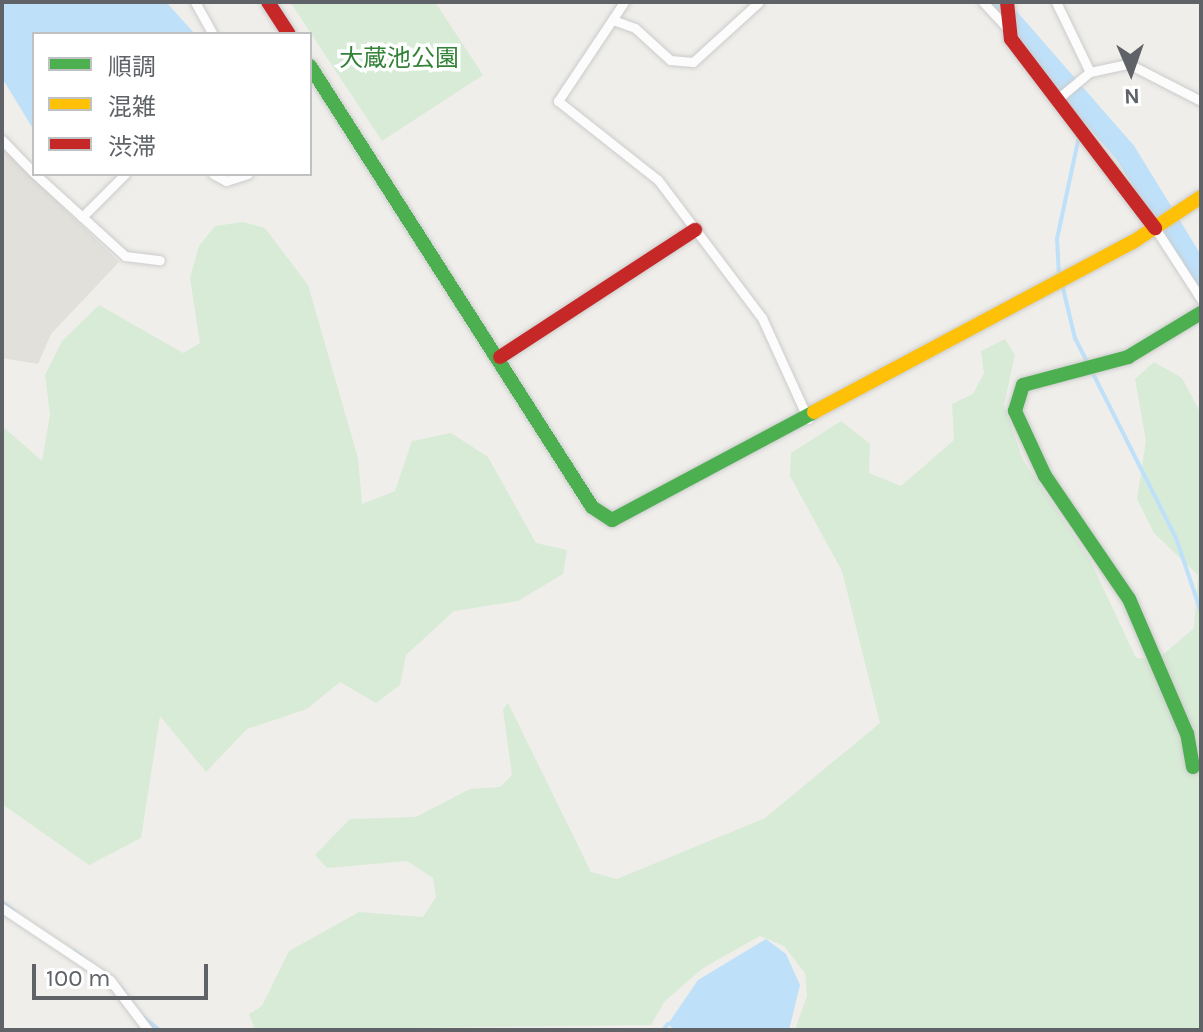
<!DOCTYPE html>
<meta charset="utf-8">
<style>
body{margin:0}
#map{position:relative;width:1203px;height:1032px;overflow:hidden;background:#efeeea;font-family:Karla,"Noto Sans JP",sans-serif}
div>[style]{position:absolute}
.education>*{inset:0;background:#e2e0da}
.green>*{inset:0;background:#d8ebd6}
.water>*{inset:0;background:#bfe0f9}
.stream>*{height:4px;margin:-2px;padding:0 2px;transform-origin:2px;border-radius:2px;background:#bfe0f9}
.river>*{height:22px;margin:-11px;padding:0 11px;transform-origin:11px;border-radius:11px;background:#bfe0f9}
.roads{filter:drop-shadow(0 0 2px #cbcccc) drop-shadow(0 0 2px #cbcccc)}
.street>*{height:9px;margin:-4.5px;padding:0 4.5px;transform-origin:4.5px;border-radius:4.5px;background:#fdfcfc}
.fast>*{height:14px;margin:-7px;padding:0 7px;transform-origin:7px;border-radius:7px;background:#4caf50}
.slow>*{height:14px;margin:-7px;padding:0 7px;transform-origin:7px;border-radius:7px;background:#ffc107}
.jam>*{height:14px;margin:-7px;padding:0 7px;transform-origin:7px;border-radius:7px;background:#c62828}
span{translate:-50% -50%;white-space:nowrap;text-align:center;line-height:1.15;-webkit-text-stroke:7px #fff;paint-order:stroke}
.park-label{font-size:24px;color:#348238}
.frame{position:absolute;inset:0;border:4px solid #5f6368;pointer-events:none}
.legend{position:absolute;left:32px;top:32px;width:280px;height:144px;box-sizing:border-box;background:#fff;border:2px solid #bfc1c3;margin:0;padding:10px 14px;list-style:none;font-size:24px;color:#5f6368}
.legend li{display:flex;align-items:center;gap:16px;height:40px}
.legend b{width:40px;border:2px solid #bfc1c3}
.north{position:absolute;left:1091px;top:32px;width:80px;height:80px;-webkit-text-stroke:6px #fff;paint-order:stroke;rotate:178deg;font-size:22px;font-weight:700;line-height:32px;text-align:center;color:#5f6368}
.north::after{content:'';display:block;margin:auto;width:28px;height:36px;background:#5f6368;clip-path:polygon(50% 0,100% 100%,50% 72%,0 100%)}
.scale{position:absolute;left:32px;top:964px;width:176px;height:36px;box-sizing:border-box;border:4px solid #5f6368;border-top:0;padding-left:10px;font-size:24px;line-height:28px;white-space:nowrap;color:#5f6368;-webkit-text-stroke:6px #fff;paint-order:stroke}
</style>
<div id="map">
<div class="education">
<div style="clip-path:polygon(2px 148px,119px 262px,51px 334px,38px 364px,2px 358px)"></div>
</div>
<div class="green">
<div style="clip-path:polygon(435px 2px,483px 75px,382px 141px,291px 3px)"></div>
<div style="clip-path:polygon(243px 222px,265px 228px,308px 285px,358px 458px,362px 504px,395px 491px,412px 441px,451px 433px,488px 457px,536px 543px,567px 550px,563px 574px,518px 601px,454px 611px,406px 655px,400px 685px,376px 703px,340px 682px,307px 709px,247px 729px,206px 772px,160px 716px,141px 838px,89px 865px,2px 804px,2px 426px,42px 461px,50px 415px,45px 375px,62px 341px,99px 305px,183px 353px,200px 343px,190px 278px,199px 246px,215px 226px)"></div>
<div style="clip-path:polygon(1005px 339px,1015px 355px,1004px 405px,1023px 460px,1090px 560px,1136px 658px,1158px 659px,1194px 628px,1198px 575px,1154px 533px,1137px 499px,1146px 441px,1135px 379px,1154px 362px,1182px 378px,1201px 414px,1201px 1030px,795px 1030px,807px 996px,805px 973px,784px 946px,760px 936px,703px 968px,664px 1002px,651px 1025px,255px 1030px,249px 1014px,262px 1006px,289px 951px,359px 912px,423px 917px,436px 897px,433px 878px,407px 861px,327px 868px,315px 855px,350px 819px,416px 817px,470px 789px,500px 787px,512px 775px,503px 709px,508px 703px,591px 872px,617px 879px,765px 818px,880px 723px,842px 571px,790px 476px,791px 453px,841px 421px,870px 444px,869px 473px,901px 486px,954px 440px,952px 404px,973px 394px,984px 373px,981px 351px)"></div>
</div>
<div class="water">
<div style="clip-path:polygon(2px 2px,166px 2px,195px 34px,34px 34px,32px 127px,2px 78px)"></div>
<div style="clip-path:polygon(766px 939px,786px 954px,800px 985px,789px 1030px,674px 1030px,668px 1024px,698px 980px)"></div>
</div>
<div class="stream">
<div style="left:1082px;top:123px;width:10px;rotate:-79deg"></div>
<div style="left:1059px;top:276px;width:37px;rotate:-93deg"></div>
<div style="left:1057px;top:239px;width:105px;rotate:-77.9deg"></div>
<div style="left:1062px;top:284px;width:56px;rotate:76.5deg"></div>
<div style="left:1075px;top:338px;width:224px;rotate:63.2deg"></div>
<div style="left:1176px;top:538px;width:78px;rotate:71.3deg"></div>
<div style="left:2px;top:902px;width:15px;rotate:37deg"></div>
<div style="left:74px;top:951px;width:63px;rotate:38.5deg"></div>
<div style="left:142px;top:1016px;width:22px;rotate:39deg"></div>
<div style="left:663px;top:1030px;width:8px;rotate:-50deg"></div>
</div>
<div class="river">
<div style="left:994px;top:2px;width:199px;rotate:48.9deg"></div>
<div style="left:1125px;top:152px;width:145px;rotate:58.5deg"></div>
</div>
<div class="roads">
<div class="street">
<div style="left:195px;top:2px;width:37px;rotate:61deg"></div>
<div style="left:624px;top:2px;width:119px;rotate:123.7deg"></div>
<div style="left:558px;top:101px;width:127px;rotate:38.3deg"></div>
<div style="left:658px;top:180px;width:173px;rotate:53deg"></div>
<div style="left:762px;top:318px;width:111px;rotate:65.5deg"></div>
<div style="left:983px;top:2px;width:37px;rotate:47deg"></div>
<div style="left:1056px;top:2px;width:78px;rotate:64.1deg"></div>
<div style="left:613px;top:20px;width:23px;rotate:20deg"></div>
<div style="left:635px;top:28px;width:47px;rotate:42.4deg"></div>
<div style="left:670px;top:60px;width:23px;rotate:5deg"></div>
<div style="left:693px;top:62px;width:89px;rotate:-42.3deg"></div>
<div style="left:1061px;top:96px;width:38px;rotate:-40deg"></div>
<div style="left:1090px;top:72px;width:40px;rotate:-12deg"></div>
<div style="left:1129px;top:64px;width:81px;rotate:27.2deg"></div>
<div style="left:2px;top:140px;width:46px;rotate:45.9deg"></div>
<div style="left:35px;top:174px;width:122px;rotate:42.3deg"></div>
<div style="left:125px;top:256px;width:35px;rotate:7deg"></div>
<div style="left:213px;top:174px;width:15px;rotate:28deg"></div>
<div style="left:226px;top:181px;width:23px;rotate:-18deg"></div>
<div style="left:82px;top:217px;width:61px;rotate:-45deg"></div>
<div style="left:1155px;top:228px;width:85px;rotate:57.1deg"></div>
<div style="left:2px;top:908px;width:130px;rotate:33.7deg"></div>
<div style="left:110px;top:980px;width:63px;rotate:52.8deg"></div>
</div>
<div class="fast">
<div style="left:310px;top:66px;width:523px;rotate:57.4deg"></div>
<div style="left:592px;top:507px;width:24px;rotate:33deg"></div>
<div style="left:612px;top:520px;width:229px;rotate:-28.1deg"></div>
<div style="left:1193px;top:767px;width:34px;rotate:-100deg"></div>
<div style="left:1187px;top:734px;width:147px;rotate:-113.2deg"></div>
<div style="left:1129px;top:599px;width:149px;rotate:-124.3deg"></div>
<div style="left:1045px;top:476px;width:72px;rotate:-114.8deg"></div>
<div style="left:1015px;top:411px;width:27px;rotate:-73deg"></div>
<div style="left:1023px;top:385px;width:109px;rotate:-14.9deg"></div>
<div style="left:1128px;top:357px;width:85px;rotate:-31.1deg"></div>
</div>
<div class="slow">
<div style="left:814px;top:412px;width:361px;rotate:-28.1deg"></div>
<div style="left:1133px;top:242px;width:82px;rotate:-33.5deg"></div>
</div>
<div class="jam">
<div style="left:268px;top:2px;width:38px;rotate:57deg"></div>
<div style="left:1007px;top:2px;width:37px;rotate:84deg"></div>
<div style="left:1011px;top:39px;width:238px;rotate:52.7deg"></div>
<div style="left:500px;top:357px;width:233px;rotate:-33.1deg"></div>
</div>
</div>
<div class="park-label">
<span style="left:399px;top:59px">大蔵池公園</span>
</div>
<div class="frame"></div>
<ul class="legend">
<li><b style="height:10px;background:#4caf50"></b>順調</li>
<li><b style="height:10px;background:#ffc107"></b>混雑</li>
<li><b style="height:10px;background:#c62828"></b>渋滞</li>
</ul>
<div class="north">N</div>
<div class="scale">100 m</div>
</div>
